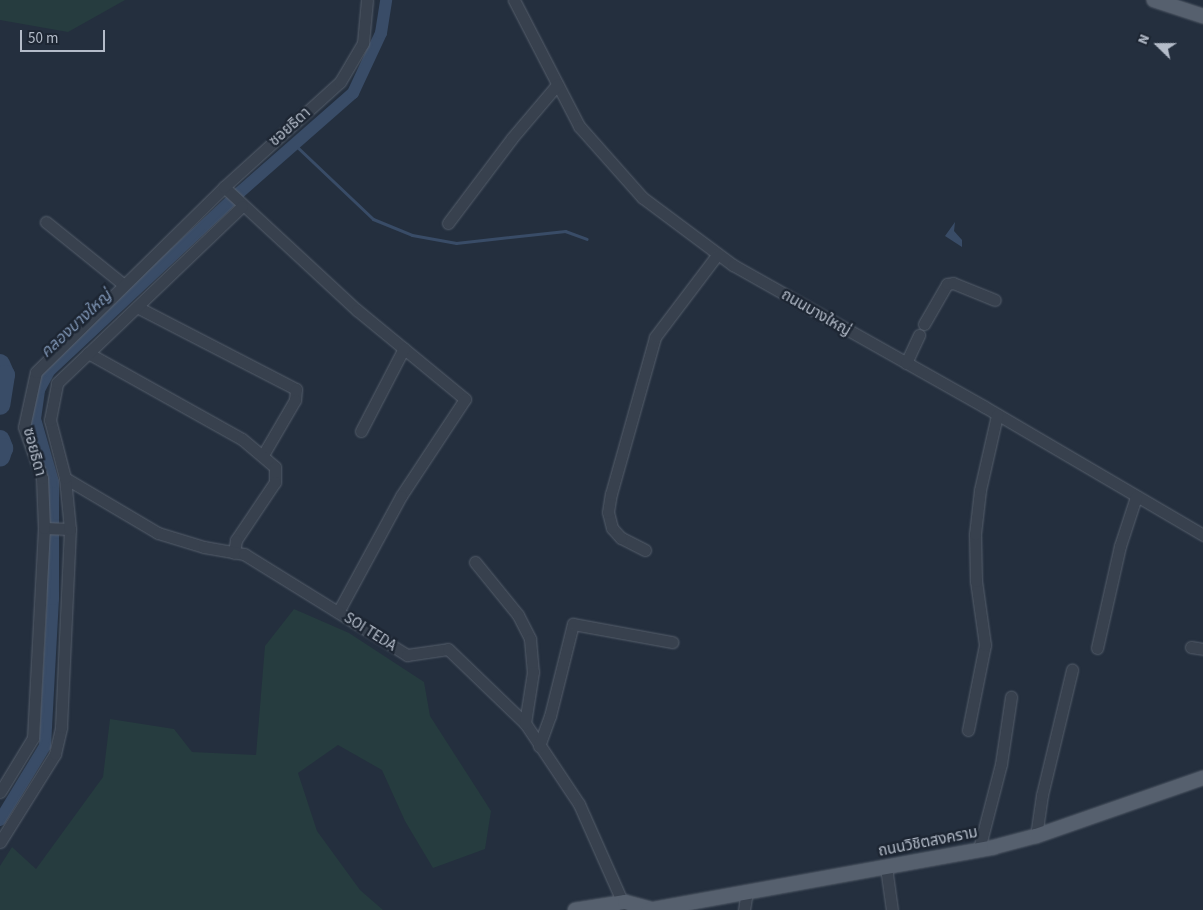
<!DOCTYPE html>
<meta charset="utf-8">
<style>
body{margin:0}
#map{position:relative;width:1203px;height:910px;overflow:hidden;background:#242f3e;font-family:"Source Sans 3","Noto Sans Thai",sans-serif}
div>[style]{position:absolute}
.green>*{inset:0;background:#263c3f}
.water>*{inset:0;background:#394c67}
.stream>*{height:3px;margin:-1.5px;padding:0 1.5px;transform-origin:1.5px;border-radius:1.5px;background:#394c67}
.canal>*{height:12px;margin:-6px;padding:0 6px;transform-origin:6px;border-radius:6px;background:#394c67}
.river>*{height:20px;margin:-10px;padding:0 10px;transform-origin:10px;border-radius:10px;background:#394c67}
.roads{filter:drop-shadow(0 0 1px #565f6c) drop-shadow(0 0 1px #565f6c)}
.minor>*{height:11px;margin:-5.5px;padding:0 5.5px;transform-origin:5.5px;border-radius:5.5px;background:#38414e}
.major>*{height:14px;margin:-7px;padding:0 7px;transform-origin:7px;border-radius:7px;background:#56606e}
span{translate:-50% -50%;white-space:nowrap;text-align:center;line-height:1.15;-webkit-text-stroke:5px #1d2633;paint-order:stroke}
.street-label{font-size:15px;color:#b4bcc9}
.water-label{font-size:16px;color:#7c92b1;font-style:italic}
.north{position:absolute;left:1133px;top:20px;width:50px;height:50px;-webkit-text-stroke:4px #1d2633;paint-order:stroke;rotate:292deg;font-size:14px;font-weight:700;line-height:20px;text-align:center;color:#b4bcc9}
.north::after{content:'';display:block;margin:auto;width:18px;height:22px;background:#b4bcc9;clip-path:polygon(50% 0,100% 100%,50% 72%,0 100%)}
.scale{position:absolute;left:20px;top:30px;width:85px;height:22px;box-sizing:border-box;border:2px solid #b4bcc9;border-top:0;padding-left:6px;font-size:15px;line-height:18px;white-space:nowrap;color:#b4bcc9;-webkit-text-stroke:4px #1d2633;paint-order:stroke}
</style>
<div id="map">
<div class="green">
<div style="clip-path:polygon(0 0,125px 0,68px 32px,0 20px)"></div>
<div style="clip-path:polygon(294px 609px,349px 633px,424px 682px,430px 716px,491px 811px,485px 849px,433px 868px,405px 821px,382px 770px,338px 745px,298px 773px,317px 831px,360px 890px,383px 910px,0 910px,0 866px,12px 847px,36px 869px,103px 777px,110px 719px,174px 729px,192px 752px,256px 755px,265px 646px)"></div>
</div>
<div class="water">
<div style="clip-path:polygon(955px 222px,954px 231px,962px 240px,962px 247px,945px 236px)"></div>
</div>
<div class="stream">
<div style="left:294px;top:144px;width:109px;rotate:43.5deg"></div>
<div style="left:373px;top:219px;width:42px;rotate:22.3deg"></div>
<div style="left:412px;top:235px;width:45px;rotate:10.3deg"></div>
<div style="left:456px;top:243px;width:110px;rotate:-6.3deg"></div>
<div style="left:565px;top:231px;width:23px;rotate:20deg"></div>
</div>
<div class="canal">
<div style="left:0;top:820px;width:87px;rotate:-58.7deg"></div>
<div style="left:45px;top:746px;width:147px;rotate:-86.9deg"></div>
<div style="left:53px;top:599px;width:117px;rotate:-90deg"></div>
<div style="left:53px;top:482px;width:66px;rotate:-105.9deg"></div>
<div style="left:35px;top:419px;width:29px;rotate:-82deg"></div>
<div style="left:39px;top:390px;width:21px;rotate:-62deg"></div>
<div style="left:49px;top:371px;width:260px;rotate:-43.1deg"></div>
<div style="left:239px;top:193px;width:152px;rotate:-41.3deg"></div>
<div style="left:353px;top:93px;width:66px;rotate:-65deg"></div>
<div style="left:381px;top:33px;width:33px;rotate:-81deg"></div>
</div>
<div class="river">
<div style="left:0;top:364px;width:12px;rotate:66deg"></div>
<div style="left:5px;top:375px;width:30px;rotate:99deg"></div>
<div style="left:0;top:440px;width:9px;rotate:69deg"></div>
<div style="left:3px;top:448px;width:9px;rotate:108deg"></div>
</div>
<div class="roads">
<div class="minor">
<div style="left:514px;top:0;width:142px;rotate:62.7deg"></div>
<div style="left:579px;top:126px;width:96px;rotate:48.4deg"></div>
<div style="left:643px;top:198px;width:112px;rotate:36.7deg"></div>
<div style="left:733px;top:265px;width:289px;rotate:29.4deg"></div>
<div style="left:985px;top:407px;width:253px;rotate:30.4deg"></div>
<div style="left:224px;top:187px;width:181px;rotate:42.8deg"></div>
<div style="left:357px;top:310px;width:140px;rotate:39.5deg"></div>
<div style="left:465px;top:399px;width:116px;rotate:123.4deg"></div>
<div style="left:401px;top:496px;width:132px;rotate:118.5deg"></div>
<div style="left:46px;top:222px;width:100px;rotate:38.9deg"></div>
<div style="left:448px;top:223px;width:106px;rotate:-53deg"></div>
<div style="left:512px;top:138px;width:70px;rotate:-49.7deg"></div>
<div style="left:137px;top:307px;width:179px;rotate:27.3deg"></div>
<div style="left:296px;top:389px;width:11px;rotate:95deg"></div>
<div style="left:295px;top:400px;width:64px;rotate:120.2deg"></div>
<div style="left:924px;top:324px;width:46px;rotate:-60.1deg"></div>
<div style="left:947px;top:284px;width:6px;rotate:-9deg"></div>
<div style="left:953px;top:283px;width:45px;rotate:22deg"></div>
<div style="left:88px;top:353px;width:176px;rotate:29.2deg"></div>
<div style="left:242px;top:439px;width:43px;rotate:40.3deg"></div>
<div style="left:275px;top:467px;width:15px;rotate:90deg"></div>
<div style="left:275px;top:482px;width:70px;rotate:123.9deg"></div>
<div style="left:236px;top:540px;width:13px;rotate:99deg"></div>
<div style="left:906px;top:363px;width:31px;rotate:-65deg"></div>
<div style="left:361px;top:431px;width:93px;rotate:-62.6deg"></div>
<div style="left:65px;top:478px;width:108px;rotate:30.6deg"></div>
<div style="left:158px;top:533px;width:48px;rotate:16.9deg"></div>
<div style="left:204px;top:547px;width:41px;rotate:9.9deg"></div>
<div style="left:244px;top:554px;width:192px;rotate:31.8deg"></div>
<div style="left:407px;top:655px;width:41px;rotate:-8.3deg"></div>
<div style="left:448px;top:649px;width:107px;rotate:43.9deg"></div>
<div style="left:525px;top:723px;width:97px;rotate:56.3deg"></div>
<div style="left:579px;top:804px;width:116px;rotate:66.1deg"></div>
<div style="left:44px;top:528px;width:26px;rotate:2deg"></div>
<div style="left:645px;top:550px;width:27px;rotate:-153deg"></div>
<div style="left:621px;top:538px;width:13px;rotate:-132deg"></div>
<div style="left:612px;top:528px;width:16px;rotate:-104deg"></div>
<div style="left:608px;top:512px;width:18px;rotate:-81deg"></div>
<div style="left:611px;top:494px;width:163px;rotate:-74.3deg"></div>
<div style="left:655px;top:337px;width:103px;rotate:-52.9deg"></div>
<div style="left:475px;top:562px;width:68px;rotate:50.9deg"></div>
<div style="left:518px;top:615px;width:27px;rotate:63deg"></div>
<div style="left:530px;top:639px;width:33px;rotate:85deg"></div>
<div style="left:533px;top:672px;width:52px;rotate:98.9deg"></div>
<div style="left:1191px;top:647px;width:12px;rotate:9deg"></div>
<div style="left:1097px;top:648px;width:105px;rotate:-77.3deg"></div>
<div style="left:1120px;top:546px;width:52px;rotate:-71.9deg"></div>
<div style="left:968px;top:730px;width:87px;rotate:-78.7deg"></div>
<div style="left:985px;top:645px;width:65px;rotate:-98deg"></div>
<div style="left:976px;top:581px;width:47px;rotate:-91.2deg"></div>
<div style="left:975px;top:534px;width:44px;rotate:-83.5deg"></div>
<div style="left:980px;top:490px;width:77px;rotate:-77.2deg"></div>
<div style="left:539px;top:746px;width:32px;rotate:-70deg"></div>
<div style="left:550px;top:716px;width:95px;rotate:-76deg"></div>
<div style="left:573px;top:624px;width:101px;rotate:10.3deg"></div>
<div style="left:0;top:792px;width:63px;rotate:-58.6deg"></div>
<div style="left:33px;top:738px;width:210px;rotate:-87deg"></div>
<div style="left:44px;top:528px;width:50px;rotate:-92.3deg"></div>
<div style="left:42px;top:478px;width:54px;rotate:-109.4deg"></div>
<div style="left:24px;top:427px;width:56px;rotate:-77.7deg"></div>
<div style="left:36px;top:372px;width:264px;rotate:-44.5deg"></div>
<div style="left:224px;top:187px;width:156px;rotate:-42.2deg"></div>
<div style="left:340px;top:82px;width:45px;rotate:-59.5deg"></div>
<div style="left:363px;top:43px;width:43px;rotate:-84.7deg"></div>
<div style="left:1036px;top:836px;width:41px;rotate:-81.7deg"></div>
<div style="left:1042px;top:795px;width:129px;rotate:-76.5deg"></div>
<div style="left:0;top:842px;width:104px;rotate:-58deg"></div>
<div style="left:55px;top:754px;width:28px;rotate:-77deg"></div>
<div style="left:61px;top:727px;width:198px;rotate:-87.4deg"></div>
<div style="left:70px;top:529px;width:51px;rotate:-95.6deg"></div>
<div style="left:65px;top:478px;width:60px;rotate:-104.5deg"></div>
<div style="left:50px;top:420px;width:38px;rotate:-79deg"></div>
<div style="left:57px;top:383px;width:256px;rotate:-43.7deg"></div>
<div style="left:979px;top:849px;width:88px;rotate:-75.5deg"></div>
<div style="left:1001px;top:764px;width:68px;rotate:-81.5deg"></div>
<div style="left:886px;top:867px;width:43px;rotate:82.1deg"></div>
<div style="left:744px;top:910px;width:18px;rotate:-81deg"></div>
</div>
<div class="major">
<div style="left:1154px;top:0;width:52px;rotate:18.1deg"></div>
<div style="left:575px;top:910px;width:51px;rotate:-9.1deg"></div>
<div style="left:625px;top:902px;width:28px;rotate:15deg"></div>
<div style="left:649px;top:910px;width:351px;rotate:-10.3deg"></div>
<div style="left:994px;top:847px;width:43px;rotate:-14.7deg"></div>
<div style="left:1036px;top:836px;width:177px;rotate:-19.2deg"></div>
</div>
</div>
<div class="street-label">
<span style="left:290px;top:127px;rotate:-42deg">ซอยธิดา</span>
<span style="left:816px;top:313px;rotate:30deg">ถนนบางใหญ่</span>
<span style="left:34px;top:452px;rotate:75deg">ซอยธิดา</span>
<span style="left:370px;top:632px;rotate:32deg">SOI TEDA</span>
<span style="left:928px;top:842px;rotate:-11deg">ถนนวิชิตสงคราม</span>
</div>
<div class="water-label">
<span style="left:76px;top:324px;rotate:-43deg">คลองบางใหญ่</span>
</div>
<div class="north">N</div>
<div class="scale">50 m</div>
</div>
